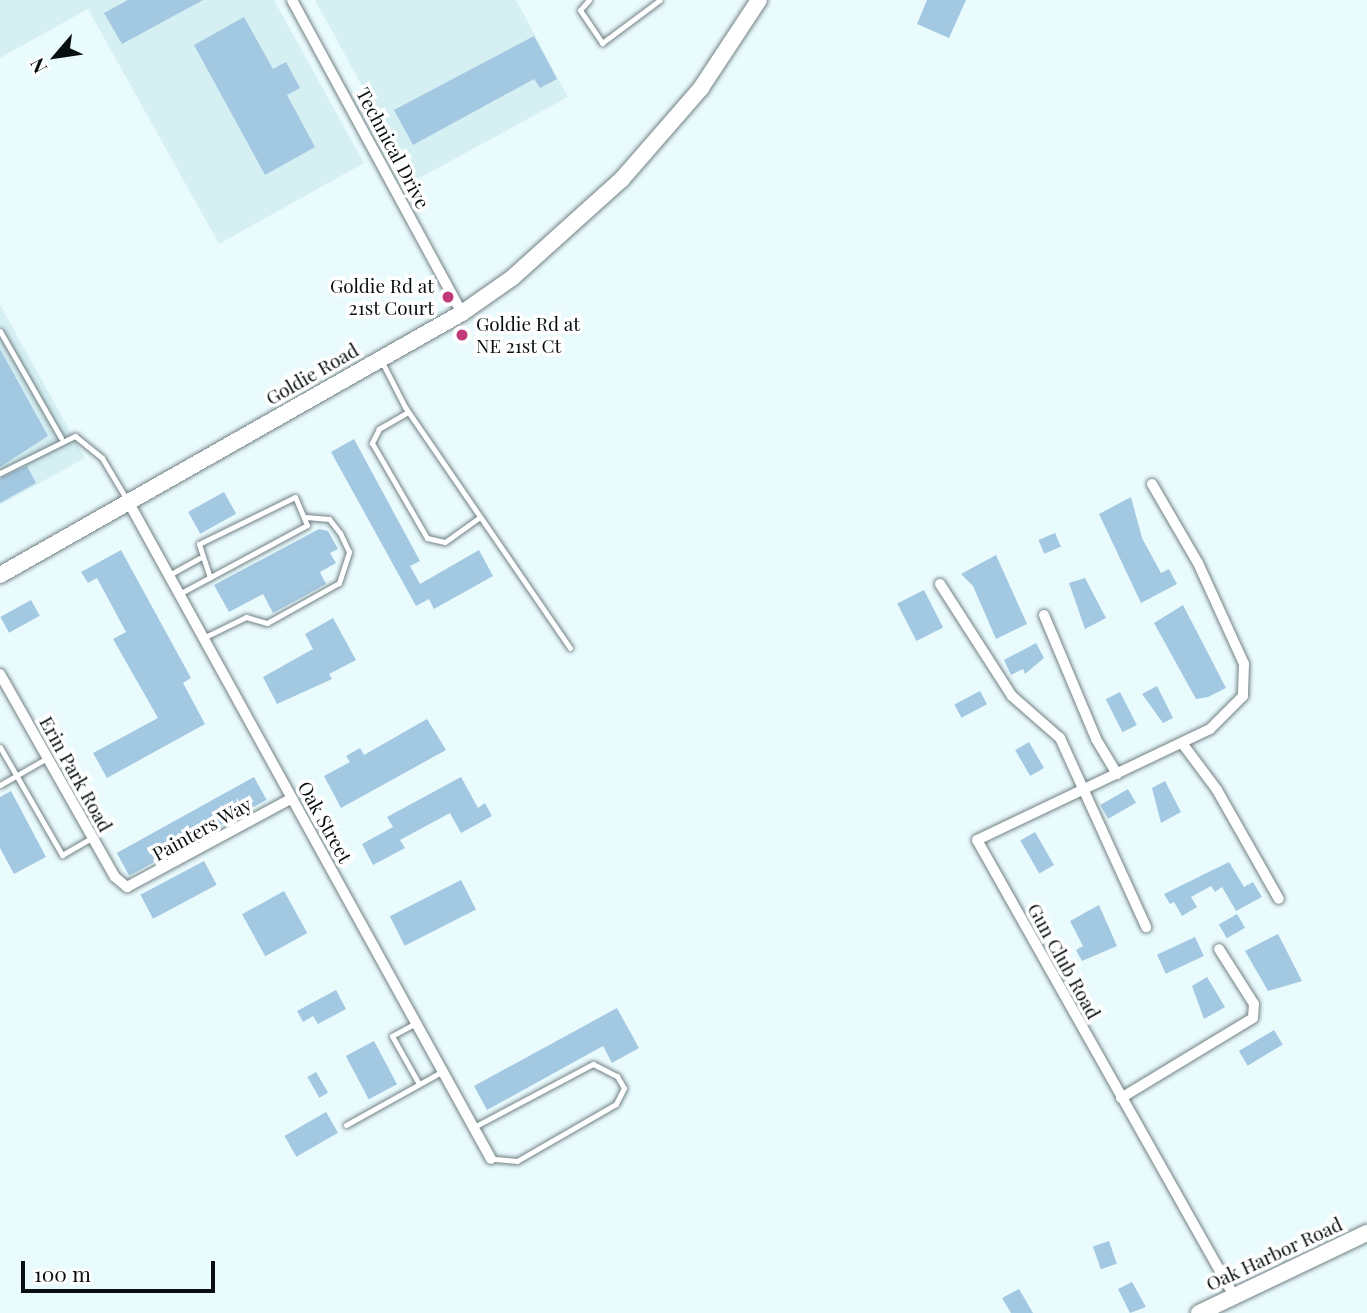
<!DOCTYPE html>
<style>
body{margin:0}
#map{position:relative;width:1367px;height:1313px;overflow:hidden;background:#eafbfe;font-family:"Playfair Display",serif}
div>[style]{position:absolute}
.built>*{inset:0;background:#d5eff3}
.building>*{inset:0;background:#a3c8e1;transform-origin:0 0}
.roads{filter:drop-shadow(0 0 2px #728183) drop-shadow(0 0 2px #728183)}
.lane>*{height:5px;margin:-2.5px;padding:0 2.5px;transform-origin:2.5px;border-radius:2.5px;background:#fff}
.street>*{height:10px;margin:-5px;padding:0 5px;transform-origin:5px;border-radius:5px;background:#fff}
.secondary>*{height:16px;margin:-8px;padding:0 8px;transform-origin:8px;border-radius:8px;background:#fff}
.dots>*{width:19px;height:19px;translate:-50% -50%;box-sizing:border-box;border:4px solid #fff;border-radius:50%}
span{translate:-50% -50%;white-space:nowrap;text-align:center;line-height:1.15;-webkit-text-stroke:7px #fff;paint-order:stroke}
.street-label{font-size:19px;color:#090f10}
.poi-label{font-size:19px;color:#090f10}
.right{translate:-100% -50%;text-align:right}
.left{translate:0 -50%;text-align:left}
.north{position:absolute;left:21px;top:21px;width:70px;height:70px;-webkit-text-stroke:5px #fff;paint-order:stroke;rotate:241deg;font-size:19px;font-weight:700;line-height:28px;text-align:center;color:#090f10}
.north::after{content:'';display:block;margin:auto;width:24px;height:32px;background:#090f10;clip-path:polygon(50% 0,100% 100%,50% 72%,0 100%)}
.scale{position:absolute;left:21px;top:1261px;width:194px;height:32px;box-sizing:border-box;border:4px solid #090f10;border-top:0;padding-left:9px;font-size:21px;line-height:24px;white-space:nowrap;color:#090f10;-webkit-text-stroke:5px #fff;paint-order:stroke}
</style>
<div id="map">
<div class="built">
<div style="clip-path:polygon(0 0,274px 0,364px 163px,219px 244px,88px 9px,0 58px)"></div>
<div style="clip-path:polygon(315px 0,516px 0,568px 97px,414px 181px)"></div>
<div style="clip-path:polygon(0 305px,85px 458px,0 505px)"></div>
</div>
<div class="building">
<div style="clip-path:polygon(128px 0,203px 0,122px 44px,104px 13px)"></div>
<div style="clip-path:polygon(927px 0,966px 0,949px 38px,917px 24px)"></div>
<div style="clip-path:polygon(244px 17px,273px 69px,286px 62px,300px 88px,287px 95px,315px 147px,265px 175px,194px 45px)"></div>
<div style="clip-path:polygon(534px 36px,557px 79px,540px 88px,534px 79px,413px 145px,394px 110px)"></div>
<div style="clip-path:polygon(0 349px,48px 436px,0 467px)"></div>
<div style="clip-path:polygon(354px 439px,420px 561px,410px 566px,420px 584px,479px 550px,493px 576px,434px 609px,429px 599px,416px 606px,331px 452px)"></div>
<div style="clip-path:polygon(27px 466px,36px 483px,0 503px,0 478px)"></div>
<div style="left:224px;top:492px;width:25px;height:41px;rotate:61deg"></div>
<div style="clip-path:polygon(1131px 497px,1142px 538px,1161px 573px,1169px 569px,1177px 584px,1141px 603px,1099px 514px)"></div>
<div style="clip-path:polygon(319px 529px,328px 531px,338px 549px,330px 553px,336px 563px,320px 572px,326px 584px,273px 613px,263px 594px,229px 612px,214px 585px)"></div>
<div style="left:1055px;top:533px;width:15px;height:18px;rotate:67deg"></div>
<div style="clip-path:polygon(121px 550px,191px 678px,183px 683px,205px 724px,107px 778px,93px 753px,158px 718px,113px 639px,126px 632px,97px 578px,88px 583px,81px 572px)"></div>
<div style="clip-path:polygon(996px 555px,1027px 624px,996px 639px,973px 586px,961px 574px)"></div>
<div style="clip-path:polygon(1085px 578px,1106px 618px,1085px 629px,1069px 583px)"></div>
<div style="left:924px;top:590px;width:42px;height:30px;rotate:63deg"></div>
<div style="left:31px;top:600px;width:18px;height:35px;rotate:61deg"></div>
<div style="clip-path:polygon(1183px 605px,1226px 688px,1208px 697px,1196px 699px,1154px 623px)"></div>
<div style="clip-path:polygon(333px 618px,356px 660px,329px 674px,332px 679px,277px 704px,263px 677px,313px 649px,305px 634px)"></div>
<div style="clip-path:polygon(1036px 643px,1044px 658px,1025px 674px,1023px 669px,1011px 675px,1004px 660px)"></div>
<div style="clip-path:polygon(1157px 686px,1173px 718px,1163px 723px,1142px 694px)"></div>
<div style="left:980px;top:691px;width:15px;height:29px;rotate:62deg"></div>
<div style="left:1120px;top:692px;width:37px;height:16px;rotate:63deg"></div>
<div style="clip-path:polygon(427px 719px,446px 750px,341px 808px,324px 776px,350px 762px,346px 756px,360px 748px,364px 755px)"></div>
<div style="left:1029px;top:742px;width:30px;height:16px;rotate:60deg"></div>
<div style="left:254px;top:777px;width:26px;height:157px;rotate:61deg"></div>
<div style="clip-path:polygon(461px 777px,478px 808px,485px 803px,492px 816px,461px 833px,450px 813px,400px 840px,405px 848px,373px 865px,362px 844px,393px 827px,387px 817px)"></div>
<div style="clip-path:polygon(1165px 781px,1181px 812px,1161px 823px,1152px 788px)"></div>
<div style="left:1128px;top:789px;width:16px;height:32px;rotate:60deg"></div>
<div style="clip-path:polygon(11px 791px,46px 857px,14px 874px,0 848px,0 797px)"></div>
<div style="left:1035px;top:832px;width:38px;height:17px;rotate:60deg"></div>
<div style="left:204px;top:861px;width:27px;height:72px;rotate:62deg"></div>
<div style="clip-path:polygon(1229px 862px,1244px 887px,1253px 882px,1262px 897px,1236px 911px,1222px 887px,1215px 892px,1211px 886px,1191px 897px,1197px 907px,1182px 916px,1174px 902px,1170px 904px,1164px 894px)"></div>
<div style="left:461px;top:880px;width:33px;height:80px;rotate:63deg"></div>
<div style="left:284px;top:891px;width:48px;height:48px;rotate:61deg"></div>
<div style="clip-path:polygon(1099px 905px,1117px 946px,1082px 961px,1076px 950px,1083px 946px,1070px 921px)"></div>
<div style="left:1237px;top:914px;width:16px;height:21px;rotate:60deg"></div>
<div style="clip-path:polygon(1278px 934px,1302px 981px,1268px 991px,1245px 951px)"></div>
<div style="left:1195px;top:937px;width:21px;height:42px;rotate:65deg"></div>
<div style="clip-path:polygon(1207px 977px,1225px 1007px,1204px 1019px,1192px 986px)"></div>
<div style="clip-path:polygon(336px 990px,346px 1009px,318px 1024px,313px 1016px,303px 1022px,297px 1011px)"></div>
<div style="clip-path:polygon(617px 1008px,639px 1048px,612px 1063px,603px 1046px,487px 1110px,474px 1086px)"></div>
<div style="left:1274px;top:1030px;width:17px;height:41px;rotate:59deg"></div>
<div style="left:374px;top:1041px;width:49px;height:32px;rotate:62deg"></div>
<div style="left:316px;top:1072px;width:24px;height:10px;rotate:60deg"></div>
<div style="left:326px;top:1112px;width:24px;height:48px;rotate:60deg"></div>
<div style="left:1109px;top:1241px;width:24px;height:17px;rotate:71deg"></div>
<div style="clip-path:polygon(1132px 1282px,1146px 1307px,1130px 1313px,1118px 1289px)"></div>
<div style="clip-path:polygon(1019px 1289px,1033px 1313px,1011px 1313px,1002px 1298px)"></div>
</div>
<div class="roads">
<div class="lane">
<div style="left:589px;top:0;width:13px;rotate:132deg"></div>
<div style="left:580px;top:10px;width:40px;rotate:56deg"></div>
<div style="left:602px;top:43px;width:72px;rotate:-36.6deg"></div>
<div style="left:0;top:331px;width:123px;rotate:60.3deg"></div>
<div style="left:382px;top:362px;width:51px;rotate:62.9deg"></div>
<div style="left:405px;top:407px;width:292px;rotate:55.6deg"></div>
<div style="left:408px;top:412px;width:34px;rotate:150deg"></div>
<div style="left:379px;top:429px;width:16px;rotate:117deg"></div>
<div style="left:372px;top:443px;width:110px;rotate:59.9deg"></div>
<div style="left:427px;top:538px;width:18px;rotate:13deg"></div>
<div style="left:445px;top:542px;width:43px;rotate:-35.5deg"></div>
<div style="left:0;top:473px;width:84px;rotate:-26.3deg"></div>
<div style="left:75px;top:436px;width:35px;rotate:39deg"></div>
<div style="left:102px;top:458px;width:49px;rotate:59.2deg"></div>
<div style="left:169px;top:575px;width:35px;rotate:-29deg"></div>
<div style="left:179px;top:594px;width:145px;rotate:-28.3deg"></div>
<div style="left:307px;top:525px;width:30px;rotate:-113deg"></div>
<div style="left:295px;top:497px;width:107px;rotate:153.9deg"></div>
<div style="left:199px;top:544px;width:35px;rotate:72deg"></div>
<div style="left:203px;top:638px;width:48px;rotate:-26deg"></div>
<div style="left:246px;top:617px;width:22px;rotate:16deg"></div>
<div style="left:267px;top:623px;width:82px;rotate:-29.1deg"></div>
<div style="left:339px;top:583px;width:33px;rotate:-72deg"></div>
<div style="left:349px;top:552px;width:21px;rotate:-115deg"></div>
<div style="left:340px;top:533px;width:18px;rotate:-128deg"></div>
<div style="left:329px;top:519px;width:23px;rotate:-175deg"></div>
<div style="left:0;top:747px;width:125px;rotate:60.1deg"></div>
<div style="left:62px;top:855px;width:34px;rotate:-30deg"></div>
<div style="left:0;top:785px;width:54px;rotate:-29.9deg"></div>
<div style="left:416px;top:1023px;width:27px;rotate:152deg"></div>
<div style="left:392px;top:1036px;width:55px;rotate:60.6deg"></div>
<div style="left:346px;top:1125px;width:111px;rotate:-29.1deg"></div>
<div style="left:474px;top:1127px;width:135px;rotate:-27.9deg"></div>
<div style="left:593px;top:1064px;width:27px;rotate:27deg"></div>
<div style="left:617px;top:1076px;width:14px;rotate:60deg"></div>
<div style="left:624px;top:1088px;width:18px;rotate:117deg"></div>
<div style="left:616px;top:1104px;width:114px;rotate:150.1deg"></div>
<div style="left:517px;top:1161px;width:25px;rotate:-175deg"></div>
</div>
<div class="street">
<div style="left:292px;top:0;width:356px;rotate:61.5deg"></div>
<div style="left:1152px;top:484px;width:91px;rotate:59.8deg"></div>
<div style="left:1198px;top:563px;width:111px;rotate:65.5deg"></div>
<div style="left:1244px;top:664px;width:32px;rotate:92deg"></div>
<div style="left:1243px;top:696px;width:47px;rotate:135deg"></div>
<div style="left:1210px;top:729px;width:258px;rotate:154.5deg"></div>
<div style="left:977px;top:840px;width:523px;rotate:60.59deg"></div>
<div style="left:129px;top:503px;width:749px;rotate:61.11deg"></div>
<div style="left:940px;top:584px;width:133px;rotate:57.3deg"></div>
<div style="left:1012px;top:696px;width:64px;rotate:41.2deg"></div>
<div style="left:1060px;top:738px;width:208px;rotate:65.5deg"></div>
<div style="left:1044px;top:615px;width:134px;rotate:67.2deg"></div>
<div style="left:1096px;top:739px;width:41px;rotate:59deg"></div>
<div style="left:0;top:674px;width:233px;rotate:60.5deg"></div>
<div style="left:115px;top:877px;width:16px;rotate:40deg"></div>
<div style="left:127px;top:887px;width:187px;rotate:-28.3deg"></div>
<div style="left:1182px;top:743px;width:59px;rotate:53.3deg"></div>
<div style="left:1217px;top:790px;width:125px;rotate:60.4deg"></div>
<div style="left:1121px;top:1098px;width:154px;rotate:-31.2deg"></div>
<div style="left:1253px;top:1018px;width:14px;rotate:-86deg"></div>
<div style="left:1254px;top:1004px;width:65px;rotate:-122.5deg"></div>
</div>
<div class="secondary">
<div style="left:0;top:575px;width:531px;rotate:-29.56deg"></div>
<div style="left:462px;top:313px;width:61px;rotate:-35deg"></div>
<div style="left:512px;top:278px;width:148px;rotate:-42deg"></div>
<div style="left:622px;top:179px;width:121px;rotate:-49deg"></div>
<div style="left:701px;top:88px;width:105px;rotate:-56.6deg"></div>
<div style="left:1199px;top:1313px;width:186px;rotate:-25.5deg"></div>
</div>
</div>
<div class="dots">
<div style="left:448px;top:297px;background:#c23b79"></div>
<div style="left:462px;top:335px;background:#c23b79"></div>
</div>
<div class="street-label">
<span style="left:393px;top:148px;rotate:62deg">Technical Drive</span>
<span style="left:312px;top:374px;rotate:-30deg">Goldie Road</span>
<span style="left:76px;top:774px;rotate:61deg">Erin Park Road</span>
<span style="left:325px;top:822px;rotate:61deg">Oak Street</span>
<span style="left:202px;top:829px;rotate:-29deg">Painters Way</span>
<span style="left:1064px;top:961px;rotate:61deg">Gun Club Road</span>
<span style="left:1274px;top:1254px;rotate:-25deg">Oak Harbor Road</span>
</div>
<div class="poi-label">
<span class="right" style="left:434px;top:297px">Goldie Rd at<br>21st Court</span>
<span class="left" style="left:476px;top:335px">Goldie Rd at<br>NE 21st Ct</span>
</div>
<div class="north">N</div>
<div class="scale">100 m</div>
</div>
